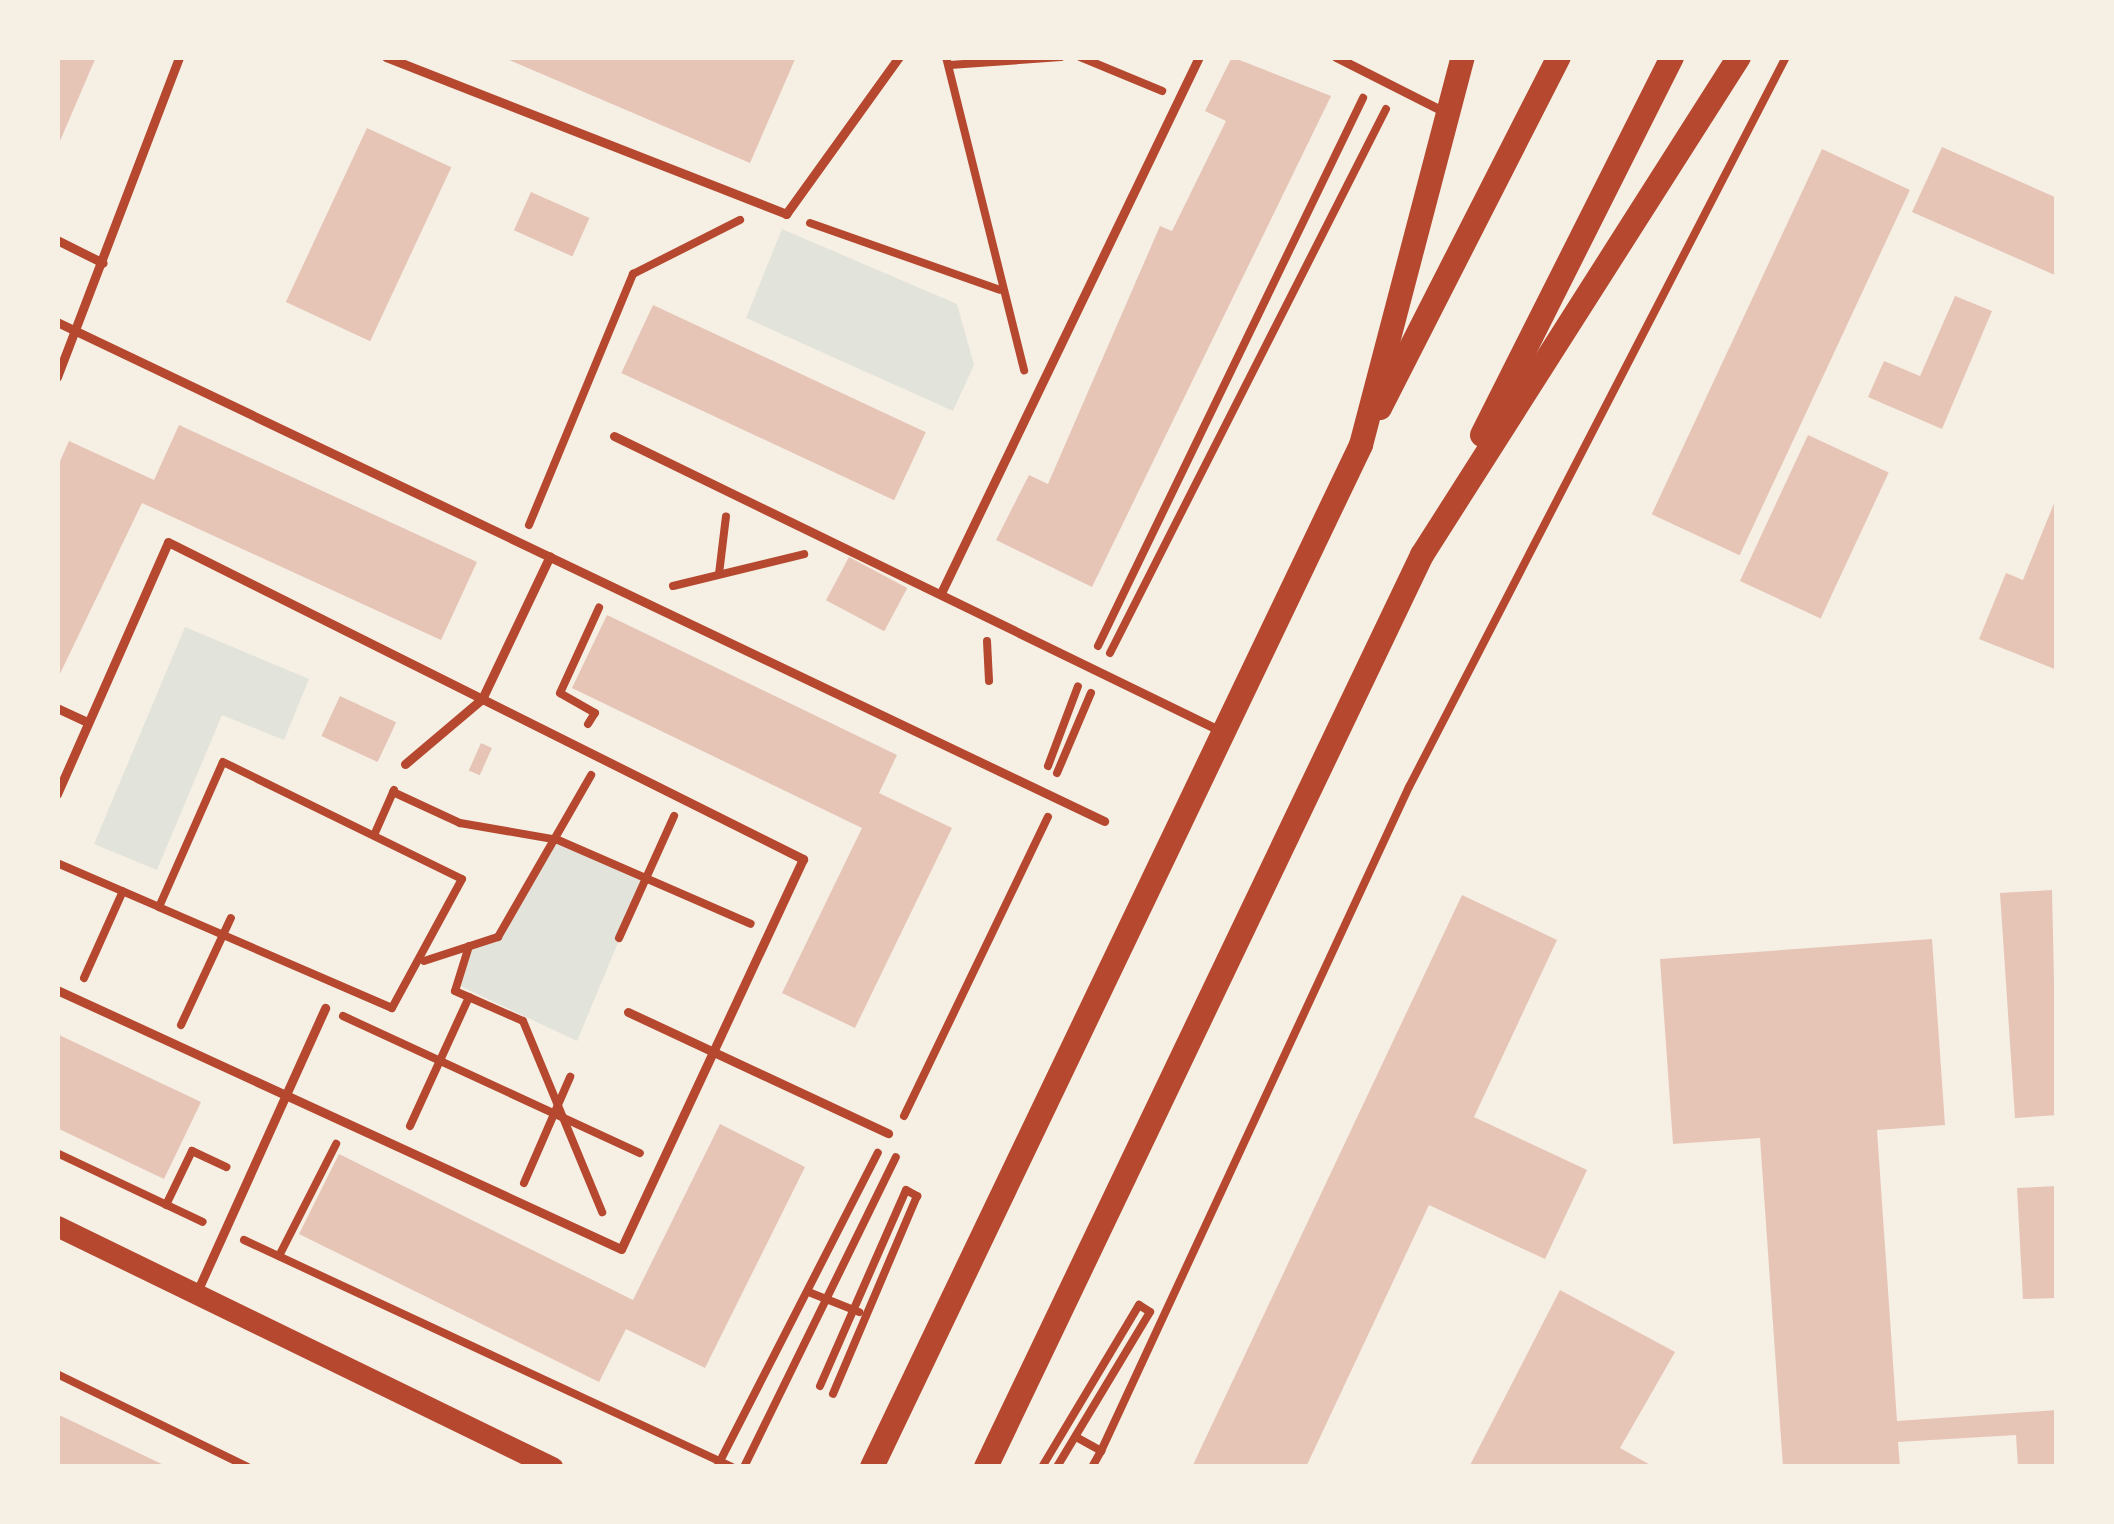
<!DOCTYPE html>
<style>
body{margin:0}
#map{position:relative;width:2114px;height:1524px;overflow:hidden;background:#f6efe4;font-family:"Roboto Condensed",sans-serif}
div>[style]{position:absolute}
.green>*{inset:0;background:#e2e4dc}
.building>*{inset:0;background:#e6c5b7;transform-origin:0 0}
.path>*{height:8px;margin:-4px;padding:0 4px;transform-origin:4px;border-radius:4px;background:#b5482f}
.service>*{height:9px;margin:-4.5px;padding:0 4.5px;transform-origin:4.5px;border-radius:4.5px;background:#b5482f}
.tertiary>*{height:21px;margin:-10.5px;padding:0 10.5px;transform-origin:10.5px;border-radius:10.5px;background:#b5482f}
.secondary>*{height:24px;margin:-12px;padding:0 12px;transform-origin:12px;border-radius:12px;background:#b5482f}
span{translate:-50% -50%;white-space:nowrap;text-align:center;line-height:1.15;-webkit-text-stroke:10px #f6efe4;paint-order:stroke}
.frame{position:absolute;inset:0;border:60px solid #f6efe4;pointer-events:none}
</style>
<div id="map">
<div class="green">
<div style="clip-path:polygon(782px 229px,957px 304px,974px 365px,953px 411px,746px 318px)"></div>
<div style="clip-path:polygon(185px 627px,309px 679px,284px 740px,222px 715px,157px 870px,94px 844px)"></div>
<div style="clip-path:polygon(558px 840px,645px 878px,577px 1041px,456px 984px,469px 946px,499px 937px)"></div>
</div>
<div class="building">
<div style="clip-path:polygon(57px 57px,96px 57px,57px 148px)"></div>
<div style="clip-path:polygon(502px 57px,796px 57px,750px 163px)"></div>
<div style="clip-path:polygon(1232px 57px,1331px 96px,1092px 587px,996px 540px,1029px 475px,1048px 484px,1160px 226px,1172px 231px,1226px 121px,1205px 111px)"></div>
<div style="left:367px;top:128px;width:93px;height:192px;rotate:25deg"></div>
<div style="clip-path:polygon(1942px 147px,2057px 198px,2057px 276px,1912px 212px)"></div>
<div style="left:1822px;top:149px;width:97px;height:403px;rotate:25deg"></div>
<div style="left:531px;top:192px;width:64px;height:42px;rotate:24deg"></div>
<div style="clip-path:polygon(1955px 296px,1992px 311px,1942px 429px,1868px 397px,1884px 361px,1920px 376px)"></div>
<div style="left:653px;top:305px;width:301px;height:75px;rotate:25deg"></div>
<div style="clip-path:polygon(179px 425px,477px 562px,441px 640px,142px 503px,57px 680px,57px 468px,69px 441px,154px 480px)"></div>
<div style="left:1808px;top:435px;width:89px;height:161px;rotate:25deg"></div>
<div style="clip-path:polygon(2057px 496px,2057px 670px,1979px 639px,2006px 573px,2023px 580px)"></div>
<div style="left:849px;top:557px;width:66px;height:49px;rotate:28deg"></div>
<div style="clip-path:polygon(607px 615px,897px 755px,879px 793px,952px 828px,855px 1028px,782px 993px,862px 828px,572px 688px)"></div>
<div style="left:340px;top:696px;width:62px;height:44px;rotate:25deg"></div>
<div style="left:481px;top:743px;width:12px;height:30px;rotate:24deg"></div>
<div style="clip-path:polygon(2052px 890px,2057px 1115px,2015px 1118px,2000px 893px)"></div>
<div style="clip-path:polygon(1462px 895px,1557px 940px,1474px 1117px,1587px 1170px,1545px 1259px,1429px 1205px,1306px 1467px,1192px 1467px)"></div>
<div style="clip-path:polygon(1932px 939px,1945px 1125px,1877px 1130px,1897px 1421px,2057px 1410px,2057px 1467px,2018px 1467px,2016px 1435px,1898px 1442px,1900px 1467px,1783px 1467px,1760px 1138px,1673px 1144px,1660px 959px)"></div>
<div style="clip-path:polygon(57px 1034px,201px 1102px,164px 1179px,57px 1128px)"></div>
<div style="clip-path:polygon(720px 1124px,805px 1167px,705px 1368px,626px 1329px,599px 1382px,299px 1234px,339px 1154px,633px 1300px)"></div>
<div style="clip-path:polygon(2057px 1186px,2057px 1298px,2023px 1299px,2017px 1188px)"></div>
<div style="clip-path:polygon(1560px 1290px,1675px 1352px,1620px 1448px,1654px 1467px,1469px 1467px)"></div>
<div style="clip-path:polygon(57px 1414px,168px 1467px,57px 1467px)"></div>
</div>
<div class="path">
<div style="left:946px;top:57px;width:323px;rotate:76deg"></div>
<div style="left:1080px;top:57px;width:89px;rotate:22.5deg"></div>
<div style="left:950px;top:65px;width:111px;rotate:-4.1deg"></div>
<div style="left:810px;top:223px;width:201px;rotate:19.4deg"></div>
<div style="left:529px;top:525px;width:272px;rotate:-67.5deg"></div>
<div style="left:633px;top:274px;width:120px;rotate:-26.8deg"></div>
<div style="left:719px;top:574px;width:58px;rotate:-83.1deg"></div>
<div style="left:673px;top:586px;width:135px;rotate:-13.7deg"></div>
<div style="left:987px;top:641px;width:40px;rotate:87.1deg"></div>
<div style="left:1098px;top:646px;width:609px;rotate:-64.19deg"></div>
<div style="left:1110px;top:653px;width:610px;rotate:-63.1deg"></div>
<div style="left:588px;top:724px;width:13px;rotate:-58deg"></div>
<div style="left:595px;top:713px;width:40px;rotate:-150.3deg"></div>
<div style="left:560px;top:693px;width:94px;rotate:-65.4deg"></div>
<div style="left:223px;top:762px;width:266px;rotate:26.1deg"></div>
<div style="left:462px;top:879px;width:147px;rotate:118.5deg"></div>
<div style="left:392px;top:1008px;width:254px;rotate:-156.6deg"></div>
<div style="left:159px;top:907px;width:158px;rotate:-66.2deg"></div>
<div style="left:1048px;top:766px;width:85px;rotate:-69.4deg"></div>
<div style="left:1057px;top:773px;width:87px;rotate:-67deg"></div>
<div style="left:393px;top:792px;width:74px;rotate:24.8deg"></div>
<div style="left:460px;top:823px;width:99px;rotate:9.8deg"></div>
<div style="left:558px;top:840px;width:210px;rotate:23.5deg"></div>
<div style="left:375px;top:833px;width:47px;rotate:-66.2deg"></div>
<div style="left:57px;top:863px;width:111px;rotate:23.3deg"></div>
<div style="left:619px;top:938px;width:134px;rotate:-65.7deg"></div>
<div style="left:469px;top:946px;width:47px;rotate:107.3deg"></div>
<div style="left:455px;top:991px;width:74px;rotate:23.8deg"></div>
<div style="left:523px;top:1021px;width:207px;rotate:67.5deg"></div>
<div style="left:424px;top:961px;width:78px;rotate:-18deg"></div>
<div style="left:498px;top:937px;width:187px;rotate:-60.1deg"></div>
<div style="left:84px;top:978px;width:95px;rotate:-65.9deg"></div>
<div style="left:343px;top:1016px;width:327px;rotate:24.8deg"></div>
<div style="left:181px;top:1025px;width:118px;rotate:-65deg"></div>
<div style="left:904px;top:1116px;width:332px;rotate:-64.3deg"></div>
<div style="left:410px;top:1126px;width:142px;rotate:-65.4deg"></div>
<div style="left:57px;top:1153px;width:161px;rotate:25.3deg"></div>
<div style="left:524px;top:1183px;width:116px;rotate:-66.5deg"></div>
<div style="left:166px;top:1205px;width:60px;rotate:-64.3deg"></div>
<div style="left:192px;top:1151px;width:38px;rotate:25deg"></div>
<div style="left:244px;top:1240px;width:538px;rotate:24.95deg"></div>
<div style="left:279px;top:1256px;width:126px;rotate:-63deg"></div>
<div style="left:811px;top:1293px;width:52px;rotate:21.6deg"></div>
<div style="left:57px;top:1374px;width:212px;rotate:26deg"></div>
<div style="left:820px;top:1386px;width:214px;rotate:-66.3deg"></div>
<div style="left:906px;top:1190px;width:13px;rotate:29deg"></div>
<div style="left:917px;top:1196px;width:215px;rotate:113deg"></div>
<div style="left:1076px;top:1437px;width:29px;rotate:29deg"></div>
<div style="left:1101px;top:1451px;width:18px;rotate:119deg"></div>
<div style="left:1101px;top:1451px;width:732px;rotate:-65.12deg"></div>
<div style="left:1409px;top:787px;width:822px;rotate:-62.69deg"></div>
<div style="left:717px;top:1467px;width:353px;rotate:-62.9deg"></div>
<div style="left:744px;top:1467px;width:345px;rotate:-63.9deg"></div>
<div style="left:1042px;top:1467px;width:189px;rotate:-59.1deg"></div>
<div style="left:1139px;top:1305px;width:13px;rotate:32deg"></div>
<div style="left:1150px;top:1312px;width:181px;rotate:121deg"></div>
</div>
<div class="service">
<div style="left:386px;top:57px;width:430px;rotate:21.4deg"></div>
<div style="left:786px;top:214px;width:193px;rotate:-54.3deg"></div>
<div style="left:1336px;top:57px;width:118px;rotate:26.8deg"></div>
<div style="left:57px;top:240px;width:51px;rotate:26.6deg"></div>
<div style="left:57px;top:322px;width:1160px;rotate:25.48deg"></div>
<div style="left:57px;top:377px;width:342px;rotate:-69.1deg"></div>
<div style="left:614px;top:436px;width:673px;rotate:25.92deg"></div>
<div style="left:941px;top:593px;width:595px;rotate:-64.3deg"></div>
<div style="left:57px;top:708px;width:33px;rotate:25deg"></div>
<div style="left:405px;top:764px;width:101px;rotate:-40.2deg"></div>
<div style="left:482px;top:699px;width:158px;rotate:-64.6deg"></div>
<div style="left:57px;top:794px;width:275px;rotate:-66.2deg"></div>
<div style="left:168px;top:542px;width:710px;rotate:26.53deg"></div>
<div style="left:803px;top:859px;width:430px;rotate:115deg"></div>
<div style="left:621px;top:1249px;width:621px;rotate:-155.33deg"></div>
<div style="left:628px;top:1012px;width:287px;rotate:25deg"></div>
<div style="left:196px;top:1294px;width:314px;rotate:-65.7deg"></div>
</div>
<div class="tertiary">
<div style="left:57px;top:1226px;width:551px;rotate:25.96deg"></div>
</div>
<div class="secondary">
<div style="left:1380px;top:408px;width:394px;rotate:-63deg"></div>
<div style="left:1482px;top:435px;width:423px;rotate:-63.3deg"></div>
<div style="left:872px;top:1467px;width:1133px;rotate:-64.43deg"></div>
<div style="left:1361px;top:445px;width:401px;rotate:-75.3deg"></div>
<div style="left:986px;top:1467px;width:1011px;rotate:-64.45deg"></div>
<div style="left:1422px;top:555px;width:590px;rotate:-57.52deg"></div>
</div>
<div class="frame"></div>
</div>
